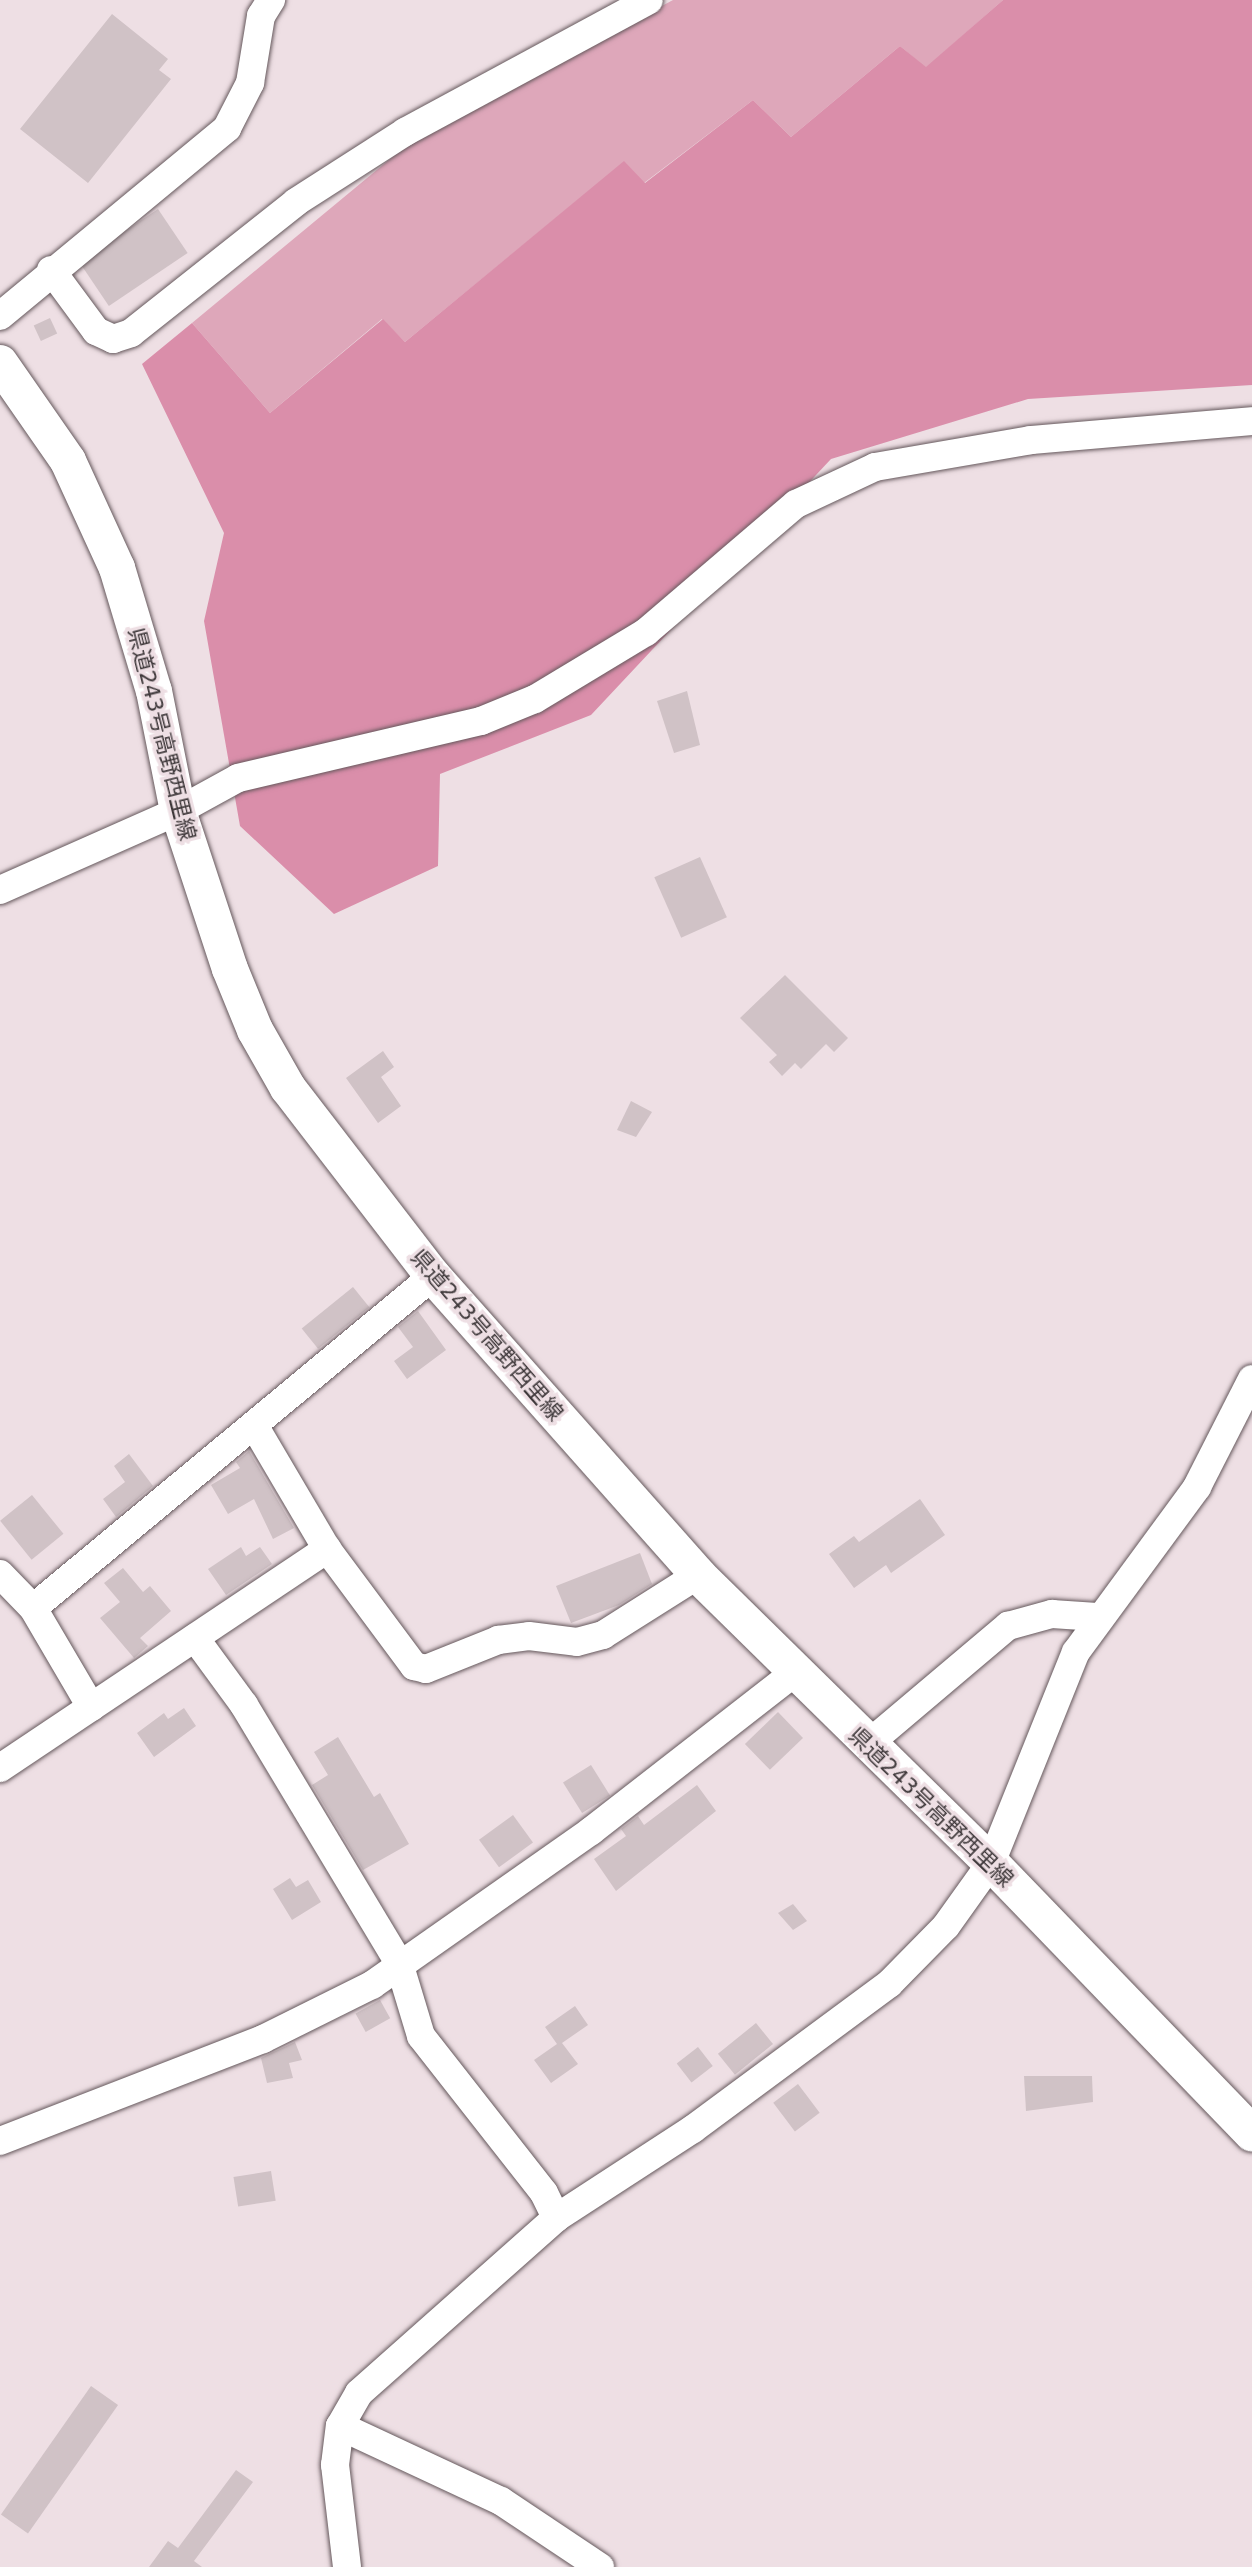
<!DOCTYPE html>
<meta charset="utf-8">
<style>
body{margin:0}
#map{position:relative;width:1252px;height:2567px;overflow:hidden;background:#eedfe4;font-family:"DejaVu Sans","Noto Sans JP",sans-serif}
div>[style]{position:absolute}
.green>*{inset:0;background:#dea7ba}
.forest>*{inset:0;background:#da8eaa}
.building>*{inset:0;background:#d0c2c6;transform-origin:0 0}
.roads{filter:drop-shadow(0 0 2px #65585c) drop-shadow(0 0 2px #65585c)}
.minor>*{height:28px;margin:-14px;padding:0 14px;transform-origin:14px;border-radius:14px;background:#fff}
.major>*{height:36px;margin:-18px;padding:0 18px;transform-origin:18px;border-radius:18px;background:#fff}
span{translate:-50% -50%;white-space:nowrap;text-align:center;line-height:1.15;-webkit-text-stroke:7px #eedfe4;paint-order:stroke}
.street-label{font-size:22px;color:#3e383a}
</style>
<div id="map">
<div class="green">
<div style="clip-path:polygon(673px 0,1003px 0,926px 68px,900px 46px,791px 137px,753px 100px,644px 183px,624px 162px,405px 342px,382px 319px,270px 413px,192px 323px,413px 140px)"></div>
</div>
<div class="forest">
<div style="clip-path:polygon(1003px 0,1252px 0,1252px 385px,1028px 399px,831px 459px,591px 715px,440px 774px,438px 866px,334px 914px,240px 826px,204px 621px,224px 533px,142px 364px,192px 323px,270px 413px,383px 319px,405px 342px,624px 161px,645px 183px,753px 100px,791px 137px,900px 46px,926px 67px)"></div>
</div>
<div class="building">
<div style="clip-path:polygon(112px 14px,168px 59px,159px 70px,171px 79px,88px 183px,20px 129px)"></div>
<div style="left:158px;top:209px;width:53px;height:95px;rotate:56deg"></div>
<div style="left:50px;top:318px;width:17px;height:18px;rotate:65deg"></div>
<div style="clip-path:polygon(687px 691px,700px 745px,674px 753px,657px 701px)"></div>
<div style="left:700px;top:857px;width:66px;height:50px;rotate:66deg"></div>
<div style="clip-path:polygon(785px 975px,848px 1038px,834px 1052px,826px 1044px,801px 1069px,795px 1063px,782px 1076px,769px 1062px,777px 1055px,740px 1018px)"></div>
<div style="clip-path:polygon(383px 1051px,394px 1067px,381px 1077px,401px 1106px,378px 1123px,346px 1078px)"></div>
<div style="clip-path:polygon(631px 1101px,652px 1112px,636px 1137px,617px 1130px)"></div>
<div style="left:353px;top:1287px;width:26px;height:66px;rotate:51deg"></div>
<div style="clip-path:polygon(418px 1311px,446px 1350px,407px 1379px,394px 1361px,413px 1347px,398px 1327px)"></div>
<div style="clip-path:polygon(249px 1451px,294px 1528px,273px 1539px,254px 1499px,228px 1514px,211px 1485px,240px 1468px,236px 1462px)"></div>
<div style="clip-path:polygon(129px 1454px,153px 1486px,116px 1517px,103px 1499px,125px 1482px,114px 1466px)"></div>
<div style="left:32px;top:1495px;width:50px;height:41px;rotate:51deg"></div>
<div style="clip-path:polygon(920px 1499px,945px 1535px,891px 1573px,886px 1565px,854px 1588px,829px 1554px,854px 1536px,859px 1542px)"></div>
<div style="clip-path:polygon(241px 1547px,246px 1556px,260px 1547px,272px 1564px,226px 1595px,208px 1569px)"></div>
<div style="clip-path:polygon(640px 1553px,652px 1584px,619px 1605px,571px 1623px,556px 1586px)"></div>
<div style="clip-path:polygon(123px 1568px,143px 1592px,150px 1586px,171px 1611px,140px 1638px,148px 1646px,134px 1658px,100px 1618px,120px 1602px,104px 1583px)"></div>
<div style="clip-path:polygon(184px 1708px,196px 1726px,154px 1757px,137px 1733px,164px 1713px,168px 1719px)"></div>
<div style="left:778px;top:1712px;width:36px;height:46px;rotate:46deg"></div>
<div style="clip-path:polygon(338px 1737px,374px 1797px,380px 1793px,409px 1844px,363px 1870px,312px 1785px,328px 1775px,314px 1752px)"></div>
<div style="left:591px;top:1765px;width:36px;height:33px;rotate:58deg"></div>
<div style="clip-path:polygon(697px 1785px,716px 1811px,616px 1891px,594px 1859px,626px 1836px,621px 1829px,638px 1816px,644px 1825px)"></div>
<div style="left:513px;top:1815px;width:34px;height:42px;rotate:54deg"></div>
<div style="clip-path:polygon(290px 1878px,296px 1887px,308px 1880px,321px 1902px,292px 1920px,273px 1889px)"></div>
<div style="clip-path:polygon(793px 1904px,807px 1921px,793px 1930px,778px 1913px)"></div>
<div style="left:380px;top:2000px;width:21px;height:28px;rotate:61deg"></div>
<div style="clip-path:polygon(575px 2006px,588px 2025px,562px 2043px,578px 2064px,551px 2083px,534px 2060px,557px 2044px,545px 2027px)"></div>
<div style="left:756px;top:2023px;width:27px;height:49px;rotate:51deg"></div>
<div style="clip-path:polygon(295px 2042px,302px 2060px,289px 2063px,293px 2078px,267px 2083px,261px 2058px)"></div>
<div style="left:698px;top:2047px;width:24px;height:27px;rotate:52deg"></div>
<div style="clip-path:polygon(1024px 2076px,1092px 2076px,1093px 2102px,1026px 2111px)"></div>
<div style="left:798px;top:2084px;width:36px;height:31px;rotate:53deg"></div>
<div style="left:271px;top:2171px;width:30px;height:38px;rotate:81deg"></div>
<div style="left:91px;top:2386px;width:33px;height:157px;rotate:35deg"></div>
<div style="clip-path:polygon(236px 2470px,253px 2482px,194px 2561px,202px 2567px,149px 2567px,168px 2541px,178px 2548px)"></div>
</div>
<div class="roads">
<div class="minor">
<div style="left:51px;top:270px;width:76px;rotate:53.6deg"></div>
<div style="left:96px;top:331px;width:19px;rotate:25deg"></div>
<div style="left:113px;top:339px;width:19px;rotate:-18deg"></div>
<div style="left:131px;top:333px;width:211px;rotate:-38.4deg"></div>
<div style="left:296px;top:202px;width:130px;rotate:-32.7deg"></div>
<div style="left:405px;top:132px;width:277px;rotate:-28.4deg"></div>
<div style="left:0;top:316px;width:295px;rotate:-39.6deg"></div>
<div style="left:227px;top:128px;width:51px;rotate:-62.9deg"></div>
<div style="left:250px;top:83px;width:68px;rotate:-80.7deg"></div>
<div style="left:261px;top:16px;width:19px;rotate:-58deg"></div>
<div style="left:0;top:890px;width:195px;rotate:-23.9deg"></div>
<div style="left:178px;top:811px;width:68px;rotate:-28.8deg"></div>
<div style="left:238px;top:778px;width:250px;rotate:-13.2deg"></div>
<div style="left:481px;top:721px;width:58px;rotate:-22.2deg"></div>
<div style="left:535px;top:699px;width:130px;rotate:-31.1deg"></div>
<div style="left:646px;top:632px;width:197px;rotate:-40.5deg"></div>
<div style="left:796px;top:504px;width:87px;rotate:-25.1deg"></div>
<div style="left:875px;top:467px;width:158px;rotate:-9.8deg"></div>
<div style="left:1031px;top:440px;width:222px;rotate:-4.9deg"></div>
<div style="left:255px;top:1427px;width:142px;rotate:59.5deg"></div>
<div style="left:327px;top:1549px;width:146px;rotate:53.4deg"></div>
<div style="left:414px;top:1666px;width:12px;rotate:14deg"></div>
<div style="left:426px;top:1669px;width:78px;rotate:-21.9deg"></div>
<div style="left:498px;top:1640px;width:31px;rotate:-7deg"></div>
<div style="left:529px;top:1636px;width:48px;rotate:7.1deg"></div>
<div style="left:577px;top:1642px;width:27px;rotate:-15deg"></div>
<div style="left:603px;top:1635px;width:112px;rotate:-32.3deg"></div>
<div style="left:0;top:1574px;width:47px;rotate:45.9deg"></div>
<div style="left:33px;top:1608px;width:115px;rotate:59.6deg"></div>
<div style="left:33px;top:1608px;width:520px;rotate:-39.69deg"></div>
<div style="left:195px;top:1638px;width:83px;rotate:53.8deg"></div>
<div style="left:244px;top:1705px;width:301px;rotate:59deg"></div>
<div style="left:399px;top:1963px;width:76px;rotate:73.2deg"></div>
<div style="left:421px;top:2036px;width:199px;rotate:51.9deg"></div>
<div style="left:544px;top:2193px;width:28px;rotate:64deg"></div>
<div style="left:867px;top:1745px;width:185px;rotate:-40.2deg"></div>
<div style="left:1008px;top:1626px;width:46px;rotate:-15.3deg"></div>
<div style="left:1052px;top:1614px;width:45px;rotate:3.8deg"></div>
<div style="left:0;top:1768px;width:394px;rotate:-33.8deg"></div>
<div style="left:0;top:2141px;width:282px;rotate:-21.2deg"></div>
<div style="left:263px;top:2039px;width:122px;rotate:-26.4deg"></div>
<div style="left:372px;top:1985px;width:268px;rotate:-35.1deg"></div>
<div style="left:591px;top:1831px;width:257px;rotate:-37.9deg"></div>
<div style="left:340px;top:2426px;width:178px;rotate:25deg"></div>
<div style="left:501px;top:2501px;width:119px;rotate:33.7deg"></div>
<div style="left:347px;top:2567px;width:103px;rotate:-96.7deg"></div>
<div style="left:335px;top:2465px;width:39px;rotate:-83deg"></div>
<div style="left:340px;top:2426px;width:38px;rotate:-60deg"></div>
<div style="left:359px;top:2393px;width:264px;rotate:-41.6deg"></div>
<div style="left:556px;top:2218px;width:163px;rotate:-33deg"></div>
<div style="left:693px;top:2129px;width:244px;rotate:-36.5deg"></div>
<div style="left:889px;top:1984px;width:81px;rotate:-45.5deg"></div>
<div style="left:946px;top:1926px;width:77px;rotate:-54.5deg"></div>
<div style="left:991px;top:1863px;width:227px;rotate:-68.1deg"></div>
<div style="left:1076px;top:1652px;width:205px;rotate:-53.7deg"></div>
<div style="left:1197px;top:1487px;width:121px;rotate:-63deg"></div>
</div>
<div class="major">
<div style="left:0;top:363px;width:119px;rotate:55.2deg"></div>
<div style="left:68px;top:461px;width:118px;rotate:65.4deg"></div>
<div style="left:117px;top:568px;width:128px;rotate:73.3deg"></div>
<div style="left:154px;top:691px;width:122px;rotate:78.7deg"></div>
<div style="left:178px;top:811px;width:166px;rotate:71.8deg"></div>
<div style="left:230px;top:969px;width:66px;rotate:67.7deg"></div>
<div style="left:255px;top:1030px;width:67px;rotate:60.4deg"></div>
<div style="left:288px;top:1088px;width:237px;rotate:52.4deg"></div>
<div style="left:433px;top:1276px;width:400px;rotate:48.4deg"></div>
<div style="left:698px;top:1575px;width:411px;rotate:44.5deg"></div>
<div style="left:991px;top:1863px;width:376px;rotate:46deg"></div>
</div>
</div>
<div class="street-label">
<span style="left:162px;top:734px;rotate:76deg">県道243号高野西里線</span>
<span style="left:487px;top:1335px;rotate:49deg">県道243号高野西里線</span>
<span style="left:931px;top:1807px;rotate:44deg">県道243号高野西里線</span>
</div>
</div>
